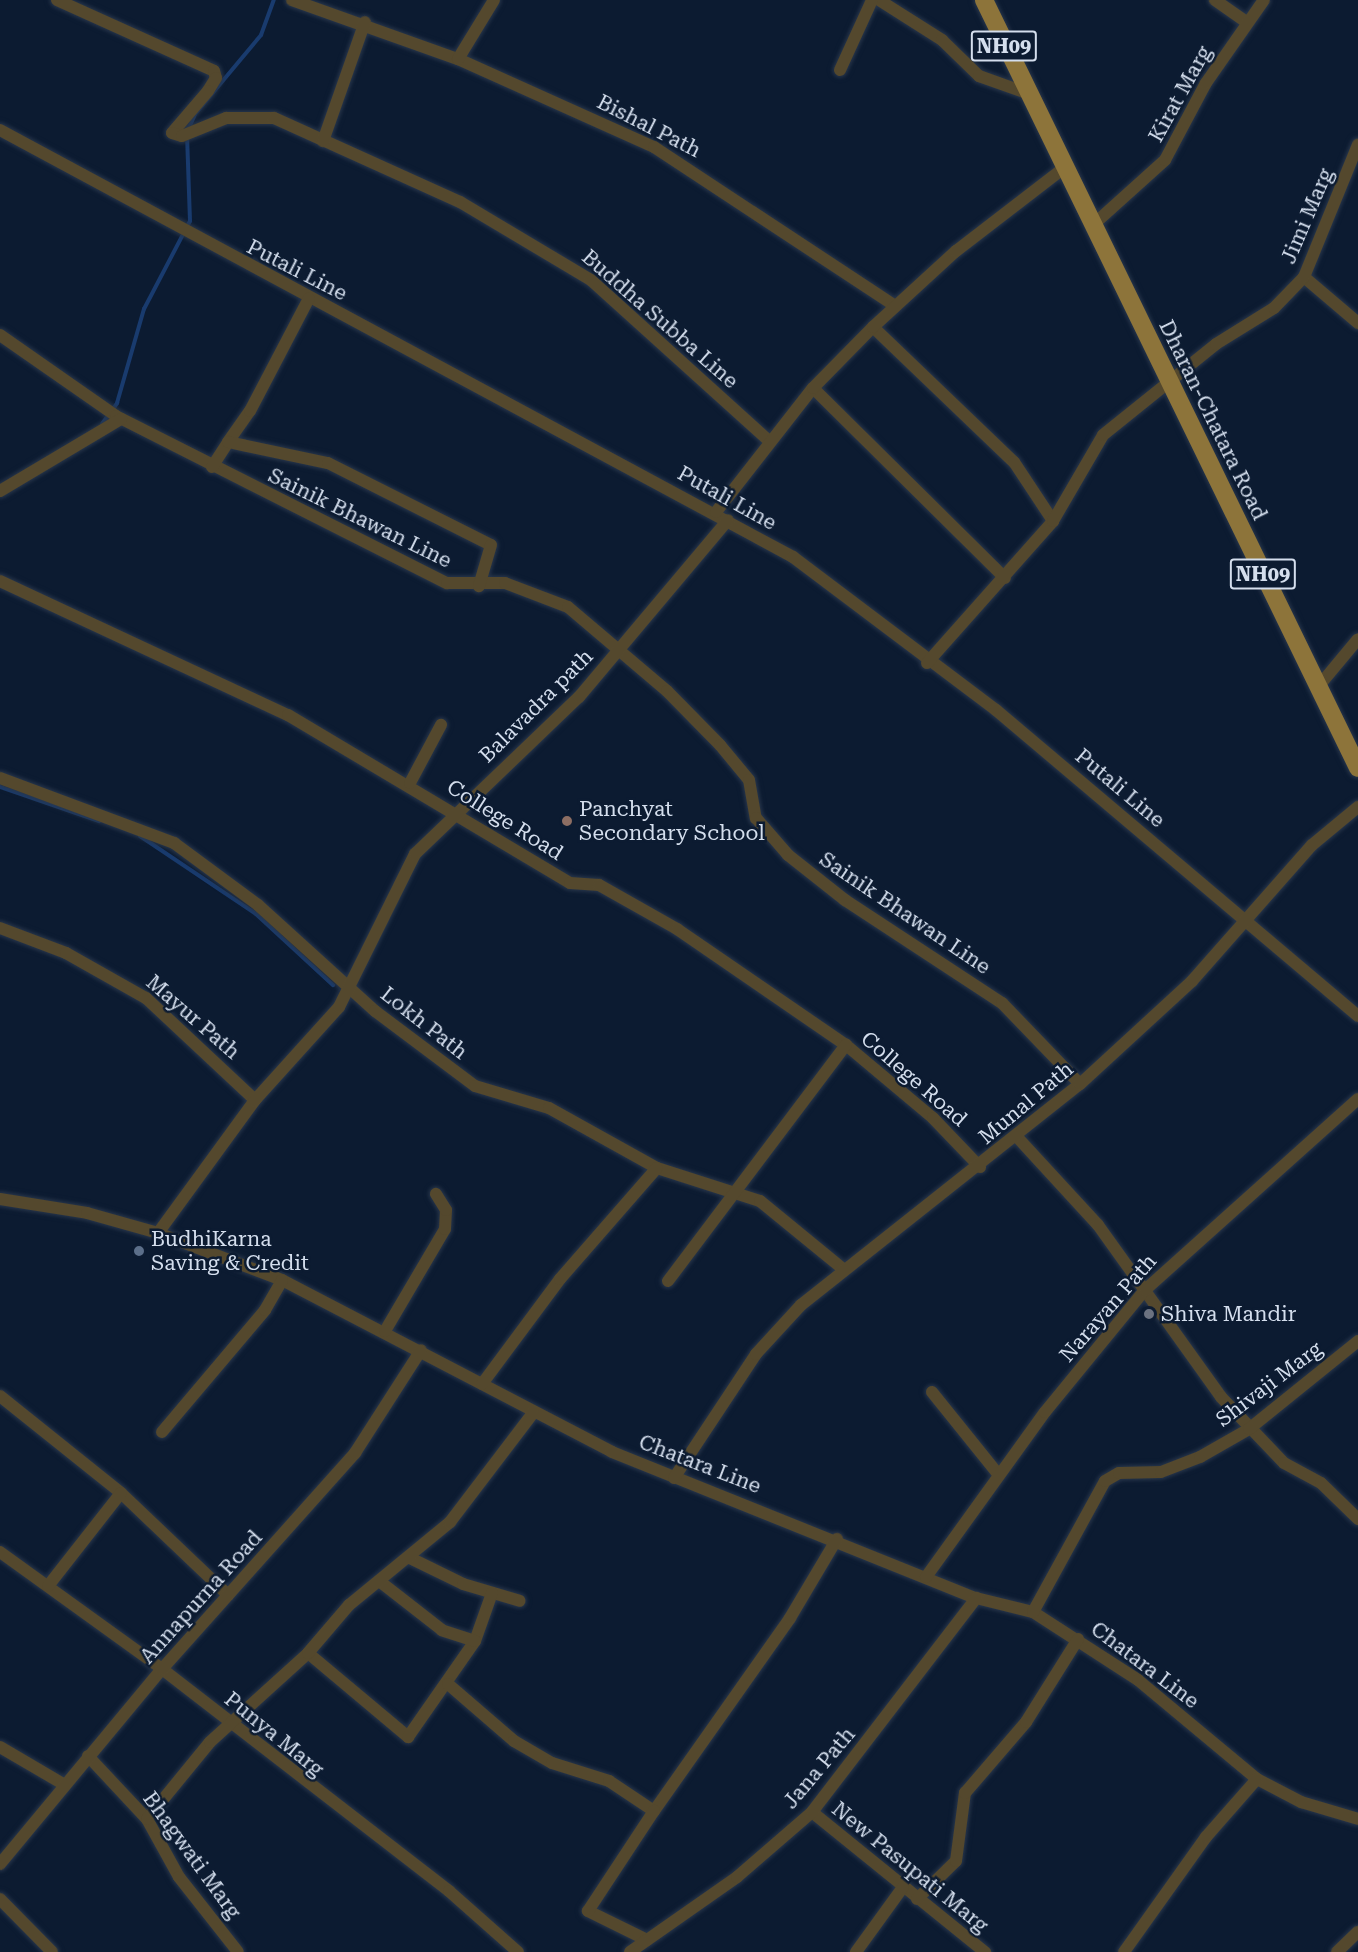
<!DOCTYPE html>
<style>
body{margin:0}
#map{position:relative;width:1358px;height:1952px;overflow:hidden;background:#0c1b31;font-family:"Roboto Serif",serif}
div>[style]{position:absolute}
.stream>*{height:4px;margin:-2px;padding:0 2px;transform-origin:2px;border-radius:2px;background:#193b6e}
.roads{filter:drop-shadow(0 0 2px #28364b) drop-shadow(0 0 2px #28364b)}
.street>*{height:12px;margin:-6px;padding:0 6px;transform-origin:6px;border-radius:6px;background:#54482d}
.primary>*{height:18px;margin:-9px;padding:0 9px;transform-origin:9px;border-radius:9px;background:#8d743a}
.dots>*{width:16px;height:16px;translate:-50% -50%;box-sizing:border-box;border:3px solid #0c1b31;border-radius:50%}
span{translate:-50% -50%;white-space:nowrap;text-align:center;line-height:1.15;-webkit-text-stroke:5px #0c1b31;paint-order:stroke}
.shield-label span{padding:2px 4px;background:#0c1b31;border:2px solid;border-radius:4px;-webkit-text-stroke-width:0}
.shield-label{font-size:20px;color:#d4deed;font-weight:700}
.street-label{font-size:21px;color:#d4deed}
.poi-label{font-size:21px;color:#d4deed}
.left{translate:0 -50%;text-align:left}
</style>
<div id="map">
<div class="stream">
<div style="left:188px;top:130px;width:17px;rotate:-66deg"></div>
<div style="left:195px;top:114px;width:103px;rotate:-50.1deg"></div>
<div style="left:261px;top:35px;width:37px;rotate:-70deg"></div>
<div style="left:102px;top:424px;width:26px;rotate:-54deg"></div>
<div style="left:117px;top:403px;width:98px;rotate:-74deg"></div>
<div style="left:144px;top:309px;width:99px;rotate:-62.4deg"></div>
<div style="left:190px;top:221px;width:84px;rotate:-92deg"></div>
<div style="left:0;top:787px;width:105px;rotate:19deg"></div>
<div style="left:140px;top:836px;width:140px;rotate:33.9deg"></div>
<div style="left:256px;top:914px;width:105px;rotate:42.7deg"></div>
</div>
<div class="roads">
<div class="street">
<div style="left:57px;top:0;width:172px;rotate:24.3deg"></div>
<div style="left:214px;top:71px;width:7px;rotate:74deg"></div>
<div style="left:216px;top:78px;width:15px;rotate:122deg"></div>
<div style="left:208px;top:91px;width:55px;rotate:130.6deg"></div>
<div style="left:172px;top:133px;width:10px;rotate:17deg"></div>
<div style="left:182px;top:136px;width:48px;rotate:-22.2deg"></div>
<div style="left:226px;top:118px;width:48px"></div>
<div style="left:274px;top:118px;width:204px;rotate:24.3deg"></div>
<div style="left:460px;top:202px;width:152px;rotate:30.8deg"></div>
<div style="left:591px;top:280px;width:241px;rotate:42.1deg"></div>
<div style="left:292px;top:0;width:176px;rotate:19.6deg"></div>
<div style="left:458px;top:59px;width:215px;rotate:24.2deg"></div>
<div style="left:654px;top:147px;width:289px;rotate:33.4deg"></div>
<div style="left:879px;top:0;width:75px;rotate:32.4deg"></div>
<div style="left:942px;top:40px;width:52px;rotate:44.2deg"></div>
<div style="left:979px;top:76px;width:48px;rotate:19.6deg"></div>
<div style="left:1215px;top:0;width:38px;rotate:35deg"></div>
<div style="left:458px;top:59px;width:69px;rotate:-58.6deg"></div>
<div style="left:840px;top:70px;width:77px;rotate:-65.4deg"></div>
<div style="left:0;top:130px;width:901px;rotate:28.3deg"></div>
<div style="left:793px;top:557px;width:254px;rotate:37deg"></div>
<div style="left:996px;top:710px;width:474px;rotate:40.2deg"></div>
<div style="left:323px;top:141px;width:126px;rotate:-70.6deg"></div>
<div style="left:1094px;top:224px;width:96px;rotate:-42deg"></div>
<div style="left:1165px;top:160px;width:87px;rotate:-62deg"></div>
<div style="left:1206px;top:83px;width:101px;rotate:-55.1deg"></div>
<div style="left:1304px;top:277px;width:71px;rotate:40.4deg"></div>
<div style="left:873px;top:327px;width:195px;rotate:43.8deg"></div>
<div style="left:1014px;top:462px;width:71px;rotate:56.5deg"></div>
<div style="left:0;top:335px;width:141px;rotate:34.9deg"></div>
<div style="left:116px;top:416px;width:371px;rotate:26.8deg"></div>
<div style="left:447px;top:583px;width:58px"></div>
<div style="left:505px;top:583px;width:67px;rotate:20.9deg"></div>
<div style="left:568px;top:607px;width:130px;rotate:40.3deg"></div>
<div style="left:667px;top:691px;width:76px;rotate:45.5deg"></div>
<div style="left:720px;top:745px;width:45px;rotate:50.4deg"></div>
<div style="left:749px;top:780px;width:39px;rotate:80deg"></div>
<div style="left:756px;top:818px;width:49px;rotate:49.1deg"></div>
<div style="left:788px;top:855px;width:73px;rotate:38.3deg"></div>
<div style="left:845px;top:900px;width:188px;rotate:33.3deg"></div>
<div style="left:1002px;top:1003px;width:112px;rotate:46.1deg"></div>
<div style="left:813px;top:388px;width:270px;rotate:44.7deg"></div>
<div style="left:228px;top:442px;width:38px;rotate:-55deg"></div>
<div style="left:250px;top:411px;width:127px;rotate:-62.4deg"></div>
<div style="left:212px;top:467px;width:30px;rotate:-57deg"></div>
<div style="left:228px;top:442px;width:102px;rotate:11.9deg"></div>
<div style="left:328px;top:463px;width:182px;rotate:26.7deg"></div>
<div style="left:491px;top:545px;width:43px;rotate:106.3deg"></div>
<div style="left:0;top:491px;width:141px;rotate:-30.8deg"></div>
<div style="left:716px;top:512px;width:157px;rotate:-52deg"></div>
<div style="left:813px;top:388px;width:86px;rotate:-45.5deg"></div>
<div style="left:873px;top:327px;width:113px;rotate:-42.5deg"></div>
<div style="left:956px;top:251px;width:138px;rotate:-37.6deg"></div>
<div style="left:0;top:581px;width:318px;rotate:25deg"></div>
<div style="left:288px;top:715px;width:328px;rotate:30.8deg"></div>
<div style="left:570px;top:883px;width:29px;rotate:4deg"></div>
<div style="left:599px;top:885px;width:90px;rotate:29.4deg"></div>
<div style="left:677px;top:929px;width:205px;rotate:34.5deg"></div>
<div style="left:846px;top:1045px;width:114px;rotate:40deg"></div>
<div style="left:933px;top:1118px;width:68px;rotate:46.2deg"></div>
<div style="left:927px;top:663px;width:190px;rotate:-48.4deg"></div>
<div style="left:1053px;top:521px;width:99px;rotate:-59.8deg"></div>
<div style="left:1103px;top:435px;width:145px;rotate:-38.8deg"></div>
<div style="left:1216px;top:344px;width:68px;rotate:-31.8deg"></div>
<div style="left:1274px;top:308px;width:43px;rotate:-45.9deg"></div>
<div style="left:1304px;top:277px;width:143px;rotate:-67.8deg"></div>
<div style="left:1318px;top:687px;width:62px;rotate:-50.2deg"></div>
<div style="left:0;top:778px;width:186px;rotate:20.5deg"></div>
<div style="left:174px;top:843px;width:104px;rotate:36.4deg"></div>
<div style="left:258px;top:905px;width:158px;rotate:42.2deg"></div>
<div style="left:375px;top:1011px;width:125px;rotate:36.9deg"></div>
<div style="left:475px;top:1086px;width:77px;rotate:16.6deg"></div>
<div style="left:549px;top:1108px;width:124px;rotate:29.1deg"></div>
<div style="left:657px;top:1168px;width:108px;rotate:17.8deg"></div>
<div style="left:760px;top:1201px;width:106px;rotate:39.3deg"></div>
<div style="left:410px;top:783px;width:66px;rotate:-61.9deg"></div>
<div style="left:0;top:928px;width:71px;rotate:20.7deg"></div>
<div style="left:66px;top:953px;width:92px;rotate:29.4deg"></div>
<div style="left:146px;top:998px;width:149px;rotate:43.1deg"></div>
<div style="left:1018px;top:1138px;width:118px;rotate:47.4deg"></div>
<div style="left:1098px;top:1225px;width:211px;rotate:54.4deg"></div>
<div style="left:1221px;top:1397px;width:91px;rotate:46.3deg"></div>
<div style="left:1284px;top:1463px;width:42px;rotate:28.4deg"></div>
<div style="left:1321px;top:1483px;width:52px;rotate:44.2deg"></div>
<div style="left:0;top:1199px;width:88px;rotate:9.1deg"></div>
<div style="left:87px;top:1213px;width:74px;rotate:15.7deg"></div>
<div style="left:158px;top:1233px;width:133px;rotate:20.8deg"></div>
<div style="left:282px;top:1280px;width:372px;rotate:27.5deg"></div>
<div style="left:612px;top:1452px;width:392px;rotate:21.9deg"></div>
<div style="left:976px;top:1598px;width:59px;rotate:13.8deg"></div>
<div style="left:1033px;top:1612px;width:125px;rotate:32.9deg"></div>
<div style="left:1138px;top:1680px;width:155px;rotate:39.8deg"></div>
<div style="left:1257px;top:1779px;width:50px;rotate:27.6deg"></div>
<div style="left:1301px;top:1802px;width:59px;rotate:16.6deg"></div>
<div style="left:158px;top:1233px;width:165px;rotate:-53.9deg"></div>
<div style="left:255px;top:1100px;width:125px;rotate:-47.9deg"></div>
<div style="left:339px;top:1007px;width:171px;rotate:-63.6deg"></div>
<div style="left:415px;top:854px;width:227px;rotate:-43.8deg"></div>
<div style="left:579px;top:697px;width:231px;rotate:-49.9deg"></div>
<div style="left:668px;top:1281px;width:296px;rotate:-53deg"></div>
<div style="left:385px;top:1331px;width:118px;rotate:-59.5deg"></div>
<div style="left:445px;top:1229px;width:19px;rotate:-87deg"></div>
<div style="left:446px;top:1210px;width:19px;rotate:-122deg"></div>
<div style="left:482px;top:1384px;width:131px;rotate:-53.4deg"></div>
<div style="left:560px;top:1279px;width:147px;rotate:-48.9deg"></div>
<div style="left:932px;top:1392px;width:105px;rotate:51.2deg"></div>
<div style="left:0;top:1396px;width:155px;rotate:38.7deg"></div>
<div style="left:121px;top:1493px;width:148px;rotate:43.6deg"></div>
<div style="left:162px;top:1432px;width:160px;rotate:-49.8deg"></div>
<div style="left:265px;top:1310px;width:34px;rotate:-60deg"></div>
<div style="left:674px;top:1478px;width:149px;rotate:-56.5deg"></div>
<div style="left:756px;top:1354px;width:67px;rotate:-47.4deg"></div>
<div style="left:801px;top:1305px;width:356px;rotate:-38.4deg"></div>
<div style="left:1080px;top:1084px;width:152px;rotate:-42.6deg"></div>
<div style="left:1192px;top:981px;width:181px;rotate:-48.6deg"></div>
<div style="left:1312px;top:845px;width:60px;rotate:-39.6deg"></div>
<div style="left:0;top:1552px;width:200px;rotate:35.8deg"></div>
<div style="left:162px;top:1669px;width:363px;rotate:37.7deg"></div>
<div style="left:449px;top:1891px;width:92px;rotate:41.5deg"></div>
<div style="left:410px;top:1558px;width:59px;rotate:26.1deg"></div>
<div style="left:463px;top:1584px;width:59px;rotate:16.6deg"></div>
<div style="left:926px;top:1577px;width:203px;rotate:-54.2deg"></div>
<div style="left:1045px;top:1412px;width:158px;rotate:-50.7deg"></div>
<div style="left:1145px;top:1290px;width:286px;rotate:-41.9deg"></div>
<div style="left:48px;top:1586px;width:118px;rotate:-51.9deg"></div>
<div style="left:1033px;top:1612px;width:149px;rotate:-61.2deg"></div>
<div style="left:1105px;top:1481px;width:16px;rotate:-30deg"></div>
<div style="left:1119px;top:1473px;width:42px;rotate:-1.4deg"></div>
<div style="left:1161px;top:1472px;width:42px;rotate:-21deg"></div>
<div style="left:1200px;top:1457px;width:56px;rotate:-29.7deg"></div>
<div style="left:1249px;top:1429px;width:140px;rotate:-38.9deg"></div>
<div style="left:475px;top:1641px;width:51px;rotate:-70.5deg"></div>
<div style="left:308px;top:1653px;width:131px;rotate:40deg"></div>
<div style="left:408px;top:1737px;width:117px;rotate:-55.1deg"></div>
<div style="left:475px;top:1641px;width:35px;rotate:-162deg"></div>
<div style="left:442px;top:1630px;width:80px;rotate:-142.1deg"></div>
<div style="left:448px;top:1684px;width:87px;rotate:40.8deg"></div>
<div style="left:514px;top:1741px;width:44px;rotate:30.1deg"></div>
<div style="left:552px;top:1763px;width:60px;rotate:17.5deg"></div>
<div style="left:609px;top:1781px;width:54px;rotate:33.7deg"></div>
<div style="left:654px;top:1811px;width:236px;rotate:-54.8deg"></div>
<div style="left:790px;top:1618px;width:92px;rotate:-59.3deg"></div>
<div style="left:0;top:1747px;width:73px;rotate:30.4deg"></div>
<div style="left:88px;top:1756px;width:86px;rotate:46.9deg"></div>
<div style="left:147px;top:1819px;width:66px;rotate:61.1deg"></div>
<div style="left:179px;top:1877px;width:95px;rotate:51.8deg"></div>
<div style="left:812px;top:1812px;width:223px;rotate:39deg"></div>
<div style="left:147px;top:1819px;width:99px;rotate:-50.7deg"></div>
<div style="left:210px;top:1742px;width:132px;rotate:-42.2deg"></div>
<div style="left:308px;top:1653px;width:63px;rotate:-49.5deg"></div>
<div style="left:349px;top:1605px;width:131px;rotate:-39.4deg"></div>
<div style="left:450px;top:1522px;width:137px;rotate:-52.7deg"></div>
<div style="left:0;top:1864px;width:254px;rotate:-50.3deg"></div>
<div style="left:162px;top:1669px;width:290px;rotate:-48.2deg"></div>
<div style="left:355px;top:1453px;width:122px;rotate:-57.3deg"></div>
<div style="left:0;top:1899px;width:74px;rotate:45.5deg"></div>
<div style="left:917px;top:1899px;width:54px;rotate:-44.3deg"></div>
<div style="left:956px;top:1861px;width:69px;rotate:-82.5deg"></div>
<div style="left:965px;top:1793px;width:94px;rotate:-49.3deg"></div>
<div style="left:1026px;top:1722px;width:98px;rotate:-57.9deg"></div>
<div style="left:647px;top:1940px;width:66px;rotate:-153.8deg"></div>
<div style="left:588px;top:1911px;width:120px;rotate:-56.6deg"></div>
<div style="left:630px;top:1952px;width:131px;rotate:-35deg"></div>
<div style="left:737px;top:1877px;width:99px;rotate:-40.9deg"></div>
<div style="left:812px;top:1812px;width:270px;rotate:-52.5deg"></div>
<div style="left:856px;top:1952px;width:80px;rotate:-54.1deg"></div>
<div style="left:1124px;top:1952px;width:141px;rotate:-54.5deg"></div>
<div style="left:1206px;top:1837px;width:77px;rotate:-48.7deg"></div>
<div style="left:1337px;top:1952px;width:29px;rotate:-44deg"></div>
</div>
<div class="primary">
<div style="left:984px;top:0;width:854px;rotate:64.03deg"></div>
</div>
</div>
<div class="dots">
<div style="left:567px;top:821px;background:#8d6e63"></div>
<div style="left:139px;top:1251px;background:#5c6f8a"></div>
<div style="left:1149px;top:1314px;background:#6b7280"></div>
</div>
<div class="shield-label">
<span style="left:1004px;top:46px">NH09</span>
<span style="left:1263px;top:574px">NH09</span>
</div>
<div class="street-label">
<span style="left:1180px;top:94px;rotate:-61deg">Kirat Marg</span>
<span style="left:649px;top:126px;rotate:27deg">Bishal Path</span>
<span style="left:1307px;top:216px;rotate:-67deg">Jimi Marg</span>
<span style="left:297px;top:270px;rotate:27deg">Putali Line</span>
<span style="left:660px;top:319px;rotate:41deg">Buddha Subba Line</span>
<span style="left:1213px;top:420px;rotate:64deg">Dharan-Chatara Road</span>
<span style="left:727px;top:498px;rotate:29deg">Putali Line</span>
<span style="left:360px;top:518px;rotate:26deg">Sainik Bhawan Line</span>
<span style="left:536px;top:706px;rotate:-45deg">Balavadra path</span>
<span style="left:1120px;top:788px;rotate:40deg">Putali Line</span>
<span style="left:505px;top:820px;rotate:32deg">College Road</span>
<span style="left:905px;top:913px;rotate:34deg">Sainik Bhawan Line</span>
<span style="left:193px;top:1017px;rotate:41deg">Mayur Path</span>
<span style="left:424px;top:1023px;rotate:38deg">Lokh Path</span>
<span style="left:914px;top:1079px;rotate:41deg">College Road</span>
<span style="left:1026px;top:1103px;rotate:-40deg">Munal Path</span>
<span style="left:1108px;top:1308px;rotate:-49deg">Narayan Path</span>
<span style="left:1269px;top:1384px;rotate:-37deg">Shivaji Marg</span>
<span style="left:700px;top:1464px;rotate:21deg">Chatara Line</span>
<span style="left:201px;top:1597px;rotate:-48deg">Annapurna Road</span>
<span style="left:1145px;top:1665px;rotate:37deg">Chatara Line</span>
<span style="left:274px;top:1734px;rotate:39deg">Punya Marg</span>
<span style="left:819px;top:1768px;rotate:-50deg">Jana Path</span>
<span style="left:192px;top:1855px;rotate:54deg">Bhagwati Marg</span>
<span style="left:910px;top:1867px;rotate:39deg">New Pasupati Marg</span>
</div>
<div class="poi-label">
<span class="left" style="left:579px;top:821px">Panchyat<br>Secondary School</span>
<span class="left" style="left:151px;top:1251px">BudhiKarna<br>Saving &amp; Credit</span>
<span class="left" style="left:1161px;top:1314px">Shiva Mandir</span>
</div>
</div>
